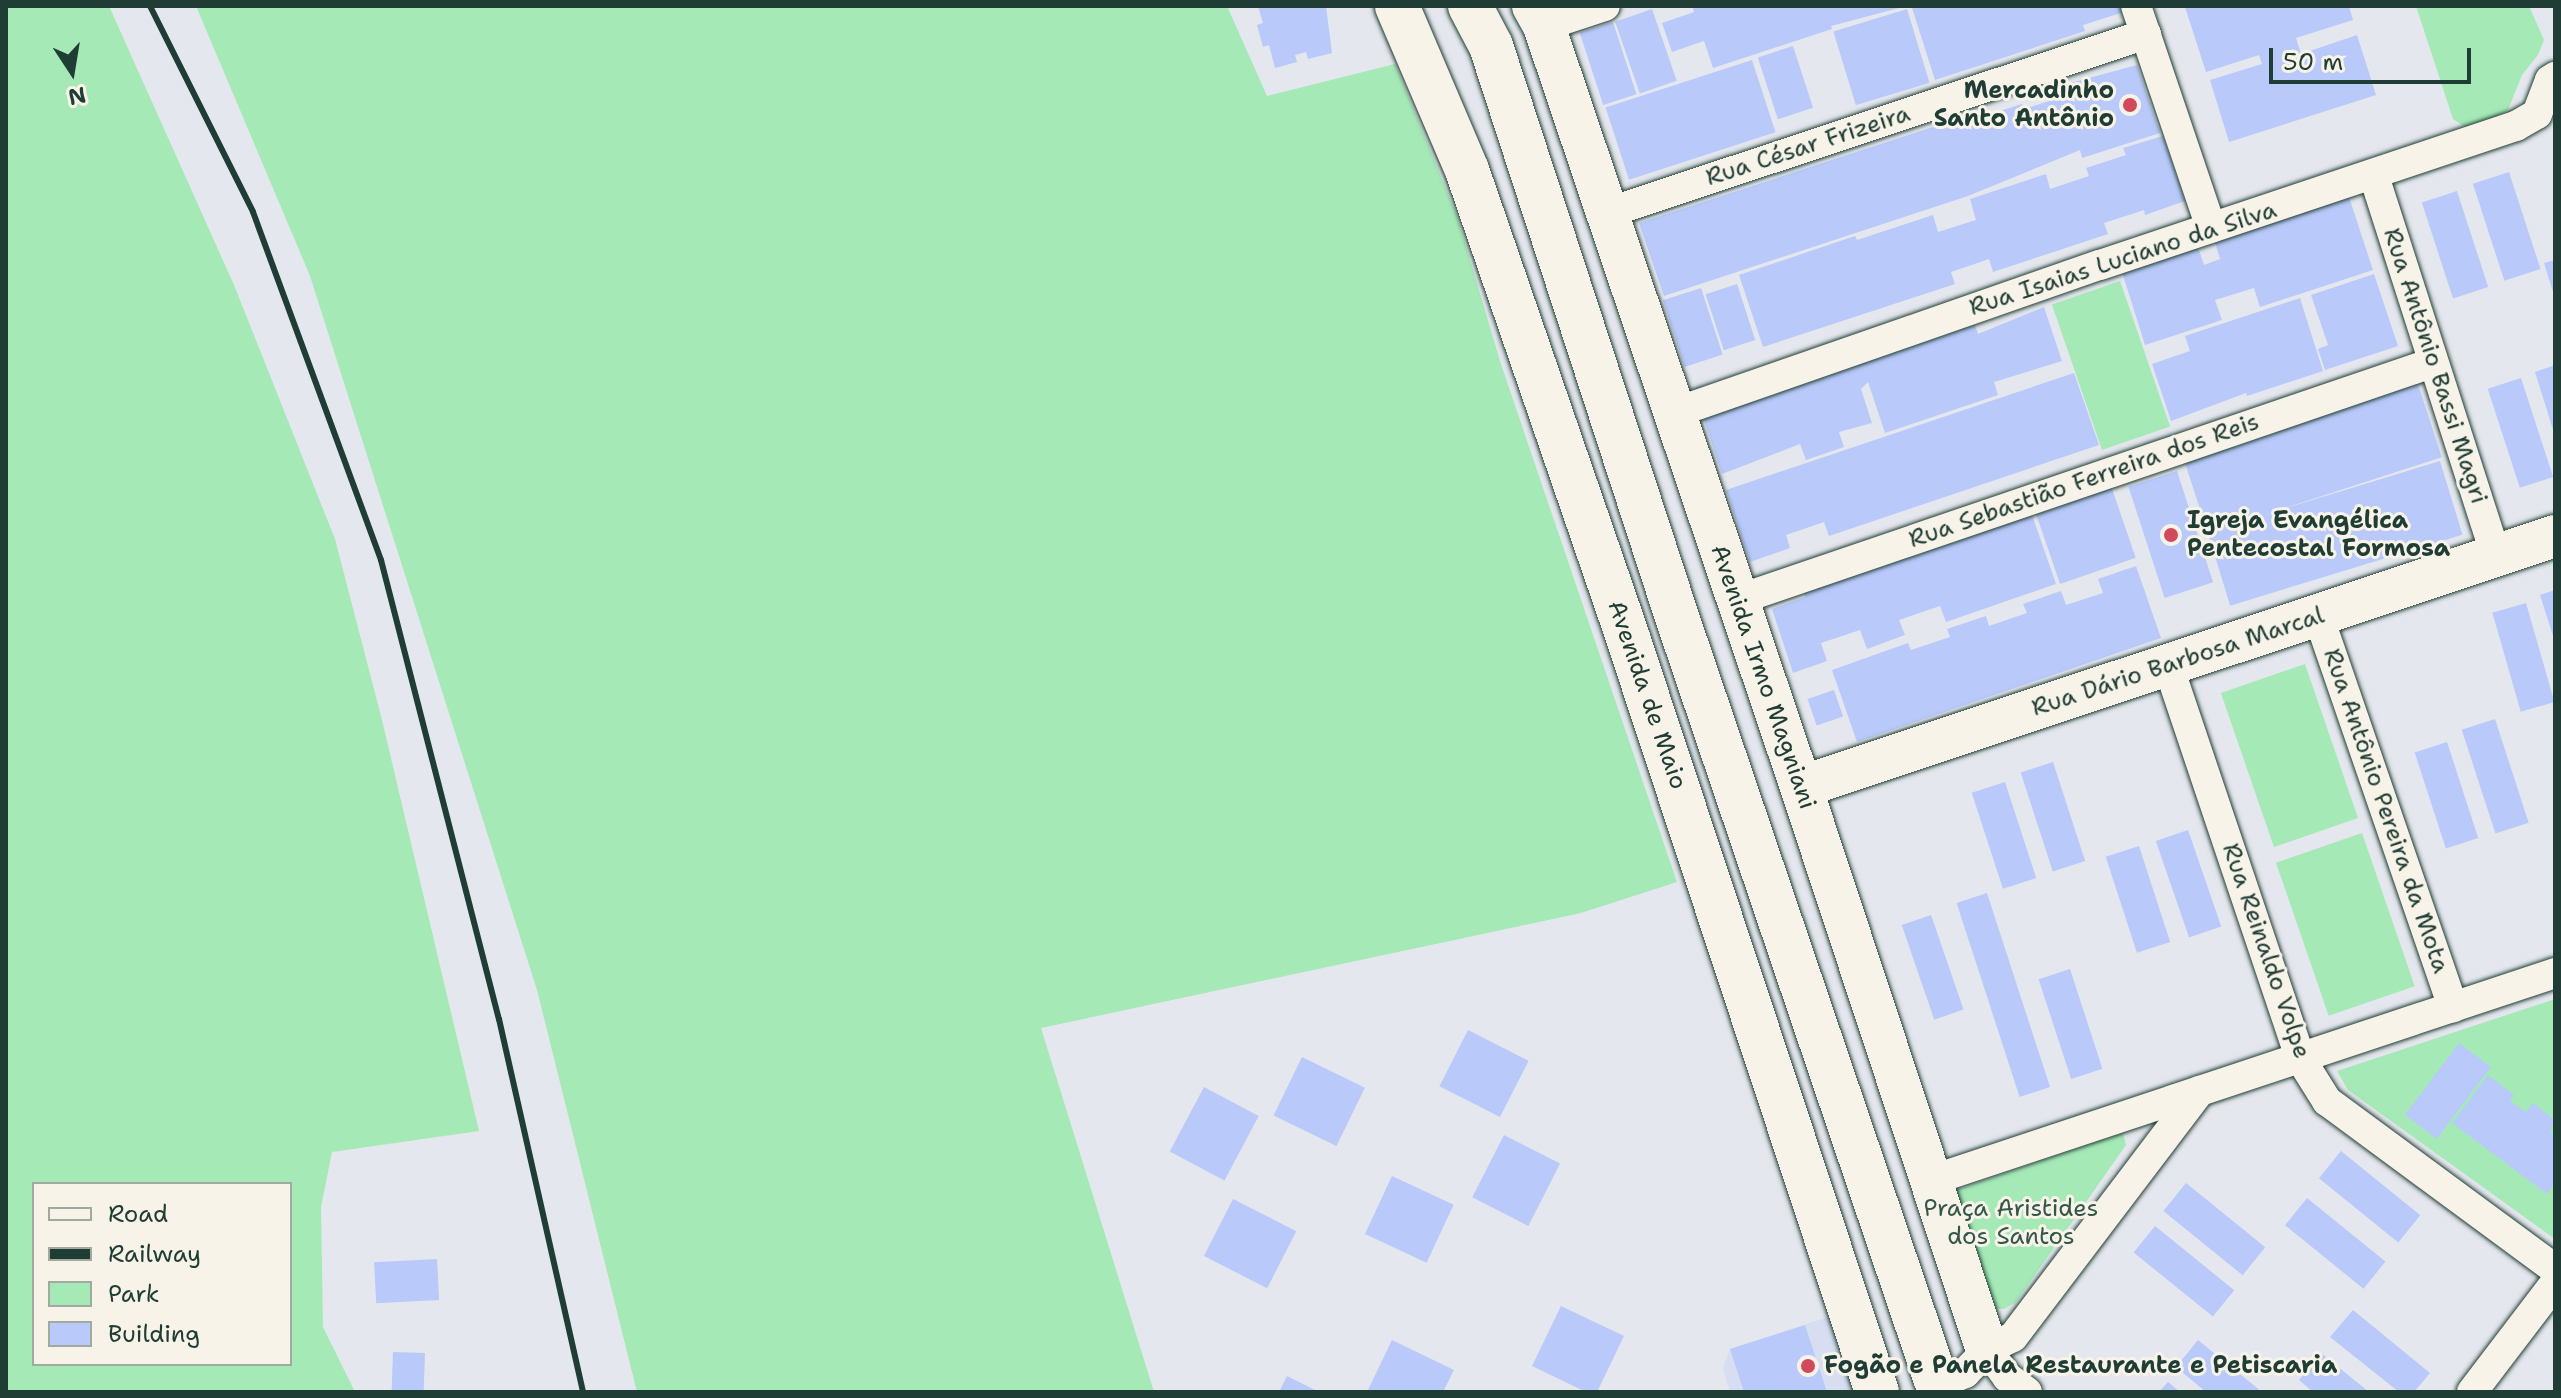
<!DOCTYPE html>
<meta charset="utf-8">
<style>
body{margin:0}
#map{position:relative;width:2561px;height:1398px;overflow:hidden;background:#e4e7ed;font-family:"Shantell Sans",sans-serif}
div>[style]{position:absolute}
.built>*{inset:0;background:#d7def1}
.green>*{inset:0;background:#a5eab6;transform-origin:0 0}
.building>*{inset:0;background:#b9cafa;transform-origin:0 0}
.roads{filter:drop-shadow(0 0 2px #1f3d34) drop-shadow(0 0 2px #1f3d34)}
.street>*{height:30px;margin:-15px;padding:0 15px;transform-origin:15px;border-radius:15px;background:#f7f3e8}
.secondary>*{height:42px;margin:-21px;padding:0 21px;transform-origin:21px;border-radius:21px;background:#f7f3e8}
.primary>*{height:44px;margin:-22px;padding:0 22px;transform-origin:22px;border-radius:22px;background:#f7f3e8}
.rail>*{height:6px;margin:-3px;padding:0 3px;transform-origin:3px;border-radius:3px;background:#1f3d34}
.dots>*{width:22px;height:22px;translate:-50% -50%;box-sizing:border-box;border:4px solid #f7f3e8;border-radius:50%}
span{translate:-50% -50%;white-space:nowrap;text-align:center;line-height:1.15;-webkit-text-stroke:6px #f7f3e8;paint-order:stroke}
.poi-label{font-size:24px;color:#1f3d34;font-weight:700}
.right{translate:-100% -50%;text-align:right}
.left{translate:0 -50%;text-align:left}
.street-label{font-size:24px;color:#1f3d34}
.park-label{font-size:24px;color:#335748}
.frame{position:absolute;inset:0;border:8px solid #1f3d34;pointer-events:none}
.legend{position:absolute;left:32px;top:1182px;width:260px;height:184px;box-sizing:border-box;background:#f7f3e8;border:2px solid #a1aaa0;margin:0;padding:10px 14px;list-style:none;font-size:24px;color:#1f3d34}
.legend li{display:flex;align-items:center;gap:16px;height:40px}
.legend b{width:40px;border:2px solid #a1aaa0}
.north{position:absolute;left:32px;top:32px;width:80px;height:80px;-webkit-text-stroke:6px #f7f3e8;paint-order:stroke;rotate:168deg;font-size:22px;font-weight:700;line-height:32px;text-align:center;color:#1f3d34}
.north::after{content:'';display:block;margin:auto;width:28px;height:36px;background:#1f3d34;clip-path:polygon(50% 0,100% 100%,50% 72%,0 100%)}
.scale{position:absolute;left:2269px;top:48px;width:202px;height:36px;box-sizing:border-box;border:4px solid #1f3d34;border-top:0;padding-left:10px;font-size:24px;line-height:28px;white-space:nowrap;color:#1f3d34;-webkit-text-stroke:6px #f7f3e8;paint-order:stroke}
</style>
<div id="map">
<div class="built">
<div style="clip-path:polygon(1831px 1316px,1854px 1392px,1730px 1392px,1723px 1368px,1730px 1349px)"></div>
</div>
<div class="green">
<div style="clip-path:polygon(evenodd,6px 6px,109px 6px,234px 285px,335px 539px,382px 720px,479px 1131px,332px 1152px,321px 1207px,323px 1327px,355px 1392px,6px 1392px,6px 6px,290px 1184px,290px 1364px,34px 1364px,34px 1184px,290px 1184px)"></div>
<div style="clip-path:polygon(196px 6px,1227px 6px,1267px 96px,1395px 64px,1457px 216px,1501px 364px,1677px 882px,1581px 913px,1041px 1028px,1154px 1392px,637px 1392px,537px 990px,310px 276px)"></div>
<div style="clip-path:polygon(2416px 6px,2529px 6px,2544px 40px,2538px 55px,2522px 75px,2508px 110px,2483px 124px,2465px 127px,2453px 119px)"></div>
<div style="left:2120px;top:281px;width:154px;height:72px;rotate:71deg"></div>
<div style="left:2305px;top:664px;width:163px;height:89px;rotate:71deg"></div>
<div style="left:2362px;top:833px;width:162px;height:91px;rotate:71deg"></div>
<div style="clip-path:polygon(2555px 999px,2555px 1239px,2348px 1090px,2337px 1071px)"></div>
<div style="clip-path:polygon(2123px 1133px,2126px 1145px,2016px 1302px,2004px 1309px,1992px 1309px,1956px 1190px)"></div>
</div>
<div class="building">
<div style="clip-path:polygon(1258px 6px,1326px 6px,1332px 53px,1308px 59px,1306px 52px,1295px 55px,1297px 62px,1275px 68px,1269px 45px,1263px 47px,1257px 25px,1263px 23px)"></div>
<div style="clip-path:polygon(1692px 6px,1903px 6px,1903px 7px,1831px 26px,1832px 29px,1713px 68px,1704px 41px,1672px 52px,1662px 23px,1694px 12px)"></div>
<div style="clip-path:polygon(1918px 6px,2122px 6px,2124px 12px,2083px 25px,2085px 31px,1935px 80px,1912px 8px)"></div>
<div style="clip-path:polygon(2349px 6px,2353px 20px,2296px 38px,2301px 54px,2357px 35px,2376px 95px,2229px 142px,2210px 80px,2262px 64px,2259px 55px,2206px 72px,2185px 7px)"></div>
<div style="left:1652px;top:9px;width:76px;height:39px;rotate:71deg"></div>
<div style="left:1907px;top:9px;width:77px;height:77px;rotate:73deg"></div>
<div style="left:1613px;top:22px;width:76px;height:35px;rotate:72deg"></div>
<div style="left:1793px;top:46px;width:65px;height:37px;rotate:72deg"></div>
<div style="left:1752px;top:60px;width:76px;height:154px;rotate:72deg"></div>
<div style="clip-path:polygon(2137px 65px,2160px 133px,2082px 158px,2080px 150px,1968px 196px,1664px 296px,1639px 223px,1982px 111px,1984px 116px,2022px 104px,2024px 109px,2062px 97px,2059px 86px)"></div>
<div style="clip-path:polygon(2163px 136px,2185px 201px,2145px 215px,2144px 210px,2104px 223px,2108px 234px,1993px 272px,1989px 259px,1951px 272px,1955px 284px,1763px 347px,1739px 275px,1855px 236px,1857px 240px,1933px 215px,1938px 232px,1976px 220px,1970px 199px,2046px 174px,2050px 189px,2089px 176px,2086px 168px,2126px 155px,2123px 148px)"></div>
<div style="left:2509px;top:172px;width:102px;height:38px;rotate:72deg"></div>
<div style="left:2457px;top:191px;width:101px;height:37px;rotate:72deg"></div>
<div style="clip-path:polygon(2349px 197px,2373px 270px,2260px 307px,2254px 288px,2215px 300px,2222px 320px,2145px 345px,2122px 272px,2198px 247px,2204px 265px,2220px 259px,2215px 242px)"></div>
<div style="clip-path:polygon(2555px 260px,2555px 295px,2554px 295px,2544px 263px)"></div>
<div style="clip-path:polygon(2374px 274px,2398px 346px,2325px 370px,2318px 349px,2328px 345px,2311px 295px)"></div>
<div style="left:1737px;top:284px;width:59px;height:33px;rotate:72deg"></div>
<div style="left:1701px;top:288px;width:70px;height:40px;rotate:72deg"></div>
<div style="clip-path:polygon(2300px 298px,2323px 371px,2247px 396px,2246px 393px,2171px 421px,2152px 364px,2190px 351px,2185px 336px)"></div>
<div style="clip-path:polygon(2044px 307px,2062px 361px,1994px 382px,1998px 395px,1885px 433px,1868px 382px,1861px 389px,1872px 423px,1839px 432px,1844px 447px,1806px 460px,1800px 444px,1722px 474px,1702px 414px,1974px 322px,1978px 334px)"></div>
<div style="clip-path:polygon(2555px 365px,2555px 432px,2554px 433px,2535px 372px)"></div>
<div style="clip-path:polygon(2074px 373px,2099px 445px,1829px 536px,1824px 522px,1786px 535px,1790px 548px,1750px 562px,1726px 490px)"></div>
<div style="left:2521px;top:378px;width:104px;height:35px;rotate:72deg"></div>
<div style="left:2418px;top:384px;width:77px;height:246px;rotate:72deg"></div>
<div style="left:2440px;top:461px;width:77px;height:243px;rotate:73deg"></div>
<div style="left:2177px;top:471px;width:117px;height:51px;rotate:72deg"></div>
<div style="left:2111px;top:486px;width:76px;height:80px;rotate:71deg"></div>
<div style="clip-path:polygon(2031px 512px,2056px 584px,1946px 622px,1940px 606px,1899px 620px,1905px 635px,1867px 649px,1860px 630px,1821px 643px,1827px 661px,1793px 673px,1772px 609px,1805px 597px,1803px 590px)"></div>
<div style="clip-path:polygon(2136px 566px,2161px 638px,1857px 742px,1832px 670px,1908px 643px,1911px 650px,1950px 637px,1947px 629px,1986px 616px,1989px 626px,2027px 613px,2023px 604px,2061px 591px,2066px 605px,2103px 593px,2098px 579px)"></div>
<div style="clip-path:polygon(2555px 590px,2555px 639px,2554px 639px,2540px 595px)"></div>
<div style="left:2526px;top:603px;width:103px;height:35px;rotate:74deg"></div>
<div style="left:1834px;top:690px;width:28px;height:28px;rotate:71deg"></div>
<div style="left:2495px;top:719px;width:109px;height:35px;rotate:72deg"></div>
<div style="left:2447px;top:742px;width:101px;height:34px;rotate:72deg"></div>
<div style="left:2053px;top:762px;width:104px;height:34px;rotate:72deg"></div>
<div style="left:2005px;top:782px;width:101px;height:35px;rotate:72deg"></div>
<div style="left:2188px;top:830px;width:102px;height:34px;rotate:71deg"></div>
<div style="left:2139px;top:846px;width:101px;height:35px;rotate:72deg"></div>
<div style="left:1987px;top:893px;width:204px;height:32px;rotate:72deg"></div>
<div style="left:1931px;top:915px;width:100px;height:31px;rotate:71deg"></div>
<div style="left:2070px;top:969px;width:105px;height:33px;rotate:72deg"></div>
<div style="left:1468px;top:1030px;width:68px;height:63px;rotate:27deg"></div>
<div style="left:2459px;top:1043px;width:40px;height:90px;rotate:37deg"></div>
<div style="left:1302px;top:1057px;width:70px;height:65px;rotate:26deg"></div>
<div style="clip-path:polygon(2488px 1075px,2514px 1095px,2510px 1101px,2526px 1112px,2533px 1103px,2555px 1120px,2550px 1132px,2555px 1136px,2555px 1183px,2547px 1194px,2452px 1123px)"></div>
<div style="left:1204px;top:1087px;width:62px;height:73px;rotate:28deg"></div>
<div style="left:1504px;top:1135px;width:63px;height:70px;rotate:27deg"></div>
<div style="left:2341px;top:1151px;width:102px;height:35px;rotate:39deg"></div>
<div style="left:1392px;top:1176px;width:68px;height:64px;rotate:25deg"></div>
<div style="left:2186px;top:1183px;width:102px;height:36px;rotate:39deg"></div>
<div style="left:2307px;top:1198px;width:101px;height:35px;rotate:39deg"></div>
<div style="left:1233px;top:1199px;width:71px;height:64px;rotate:27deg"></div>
<div style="left:2155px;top:1226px;width:102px;height:34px;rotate:39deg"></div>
<div style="left:437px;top:1259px;width:41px;height:63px;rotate:87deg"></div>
<div style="clip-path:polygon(1561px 1306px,1624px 1336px,1597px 1392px,1586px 1392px,1532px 1366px)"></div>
<div style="clip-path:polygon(2353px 1310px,2430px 1373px,2414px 1392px,2399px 1392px,2330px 1337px)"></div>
<div style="clip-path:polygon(1805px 1325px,1827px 1392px,1744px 1392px,1730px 1349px)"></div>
<div style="clip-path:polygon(1392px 1340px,1454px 1370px,1443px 1392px,1367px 1392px)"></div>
<div style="clip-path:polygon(2198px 1340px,2262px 1392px,2206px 1392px,2176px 1367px)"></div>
<div style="left:393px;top:1352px;width:32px;height:40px;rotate:2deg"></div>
<div style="clip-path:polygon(2321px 1353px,2369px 1392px,2313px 1392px,2299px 1380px)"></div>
<div style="clip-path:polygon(1287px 1376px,1319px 1392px,1279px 1392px)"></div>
<div style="clip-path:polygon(2168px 1382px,2180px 1392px,2159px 1392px)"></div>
</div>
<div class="roads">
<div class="street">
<div style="left:2136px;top:6px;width:234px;rotate:71.3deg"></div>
<div style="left:1544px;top:26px;width:64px;rotate:-18.2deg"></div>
<div style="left:2374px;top:176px;width:398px;rotate:72.2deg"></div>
<div style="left:1607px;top:213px;width:568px;rotate:-18.37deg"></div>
<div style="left:1674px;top:413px;width:451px;rotate:-19.2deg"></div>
<div style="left:2100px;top:265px;width:439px;rotate:-18.5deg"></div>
<div style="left:2516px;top:126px;width:24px;rotate:-30deg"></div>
<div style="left:2537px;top:114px;width:36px;rotate:-69deg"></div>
<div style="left:2550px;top:80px;width:6px;rotate:-31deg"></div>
<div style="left:1737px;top:600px;width:734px;rotate:-18.83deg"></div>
<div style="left:2318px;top:615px;width:415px;rotate:71deg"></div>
<div style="left:2168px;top:665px;width:415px;rotate:71.4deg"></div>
<div style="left:2300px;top:1058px;width:51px;rotate:57.9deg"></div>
<div style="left:2327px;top:1101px;width:283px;rotate:36.4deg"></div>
<div style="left:1929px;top:1181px;width:660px;rotate:-18.38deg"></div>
<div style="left:1987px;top:1350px;width:34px;rotate:53deg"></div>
<div style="left:2007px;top:1377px;width:25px;rotate:37deg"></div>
<div style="left:1938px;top:1385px;width:30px;rotate:-24deg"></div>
<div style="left:1965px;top:1373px;width:32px;rotate:-46deg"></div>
<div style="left:1987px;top:1350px;width:29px;rotate:-27deg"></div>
<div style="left:2013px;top:1337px;width:309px;rotate:-52.8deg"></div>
<div style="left:2472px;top:1392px;width:137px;rotate:-52.7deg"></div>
</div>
<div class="secondary">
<div style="left:1533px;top:6px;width:23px;rotate:61deg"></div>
<div style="left:1544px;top:26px;width:803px;rotate:71.34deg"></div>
<div style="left:1801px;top:787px;width:593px;rotate:71.72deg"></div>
<div style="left:1801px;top:787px;width:795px;rotate:-18.41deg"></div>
</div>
<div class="primary">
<div style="left:1397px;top:6px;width:178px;rotate:66.9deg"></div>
<div style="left:1467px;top:170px;width:495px;rotate:71deg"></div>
<div style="left:1628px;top:638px;width:794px;rotate:71.72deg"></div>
<div style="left:1470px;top:6px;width:45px;rotate:62.3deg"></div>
<div style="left:1491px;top:46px;width:597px;rotate:71.96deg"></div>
<div style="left:1676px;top:614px;width:822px;rotate:71.26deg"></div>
</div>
</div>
<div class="rail">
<div style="left:150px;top:6px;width:230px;rotate:63.4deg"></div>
<div style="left:253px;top:212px;width:371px;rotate:69.8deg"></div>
<div style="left:381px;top:560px;width:474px;rotate:75.6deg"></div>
<div style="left:499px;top:1019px;width:382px;rotate:77.3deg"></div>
</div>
<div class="dots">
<div style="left:2130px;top:105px;background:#d1495b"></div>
<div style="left:2171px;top:535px;background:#d1495b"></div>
<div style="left:1808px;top:1366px;background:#d1495b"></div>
</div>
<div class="poi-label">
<span class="right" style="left:2114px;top:105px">Mercadinho<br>Santo Antônio</span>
<span class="left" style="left:2187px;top:535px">Igreja Evangélica<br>Pentecostal Formosa</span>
<span class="left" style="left:1824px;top:1366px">Fogão e Panela Restaurante e Petiscaria</span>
</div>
<div class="street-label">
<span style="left:1808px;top:146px;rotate:-18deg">Rua César Frizeira</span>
<span style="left:2123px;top:259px;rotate:-18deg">Rua Isaias Luciano da Silva</span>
<span style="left:2435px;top:366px;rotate:72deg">Rua Antônio Bassi Magri</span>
<span style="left:2084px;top:481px;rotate:-19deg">Rua Sebastião Ferreira dos Reis</span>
<span style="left:2178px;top:662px;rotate:-18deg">Rua Dário Barbosa Marcal</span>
<span style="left:1763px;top:677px;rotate:71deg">Avenida Irmo Magniani</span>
<span style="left:1647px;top:695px;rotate:71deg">Avenida de Maio</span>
<span style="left:2386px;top:811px;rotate:71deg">Rua Antônio Pereira da Mota</span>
<span style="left:2266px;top:951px;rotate:71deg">Rua Reinaldo Volpe</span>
</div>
<div class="park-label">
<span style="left:2011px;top:1223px">Praça Aristides<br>dos Santos</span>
</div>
<div class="frame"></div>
<ul class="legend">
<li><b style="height:10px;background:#f7f3e8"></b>Road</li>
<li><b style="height:10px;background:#1f3d34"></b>Railway</li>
<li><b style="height:22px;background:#a5eab6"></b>Park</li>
<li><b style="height:22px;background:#b9cafa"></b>Building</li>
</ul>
<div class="north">N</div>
<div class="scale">50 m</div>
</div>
